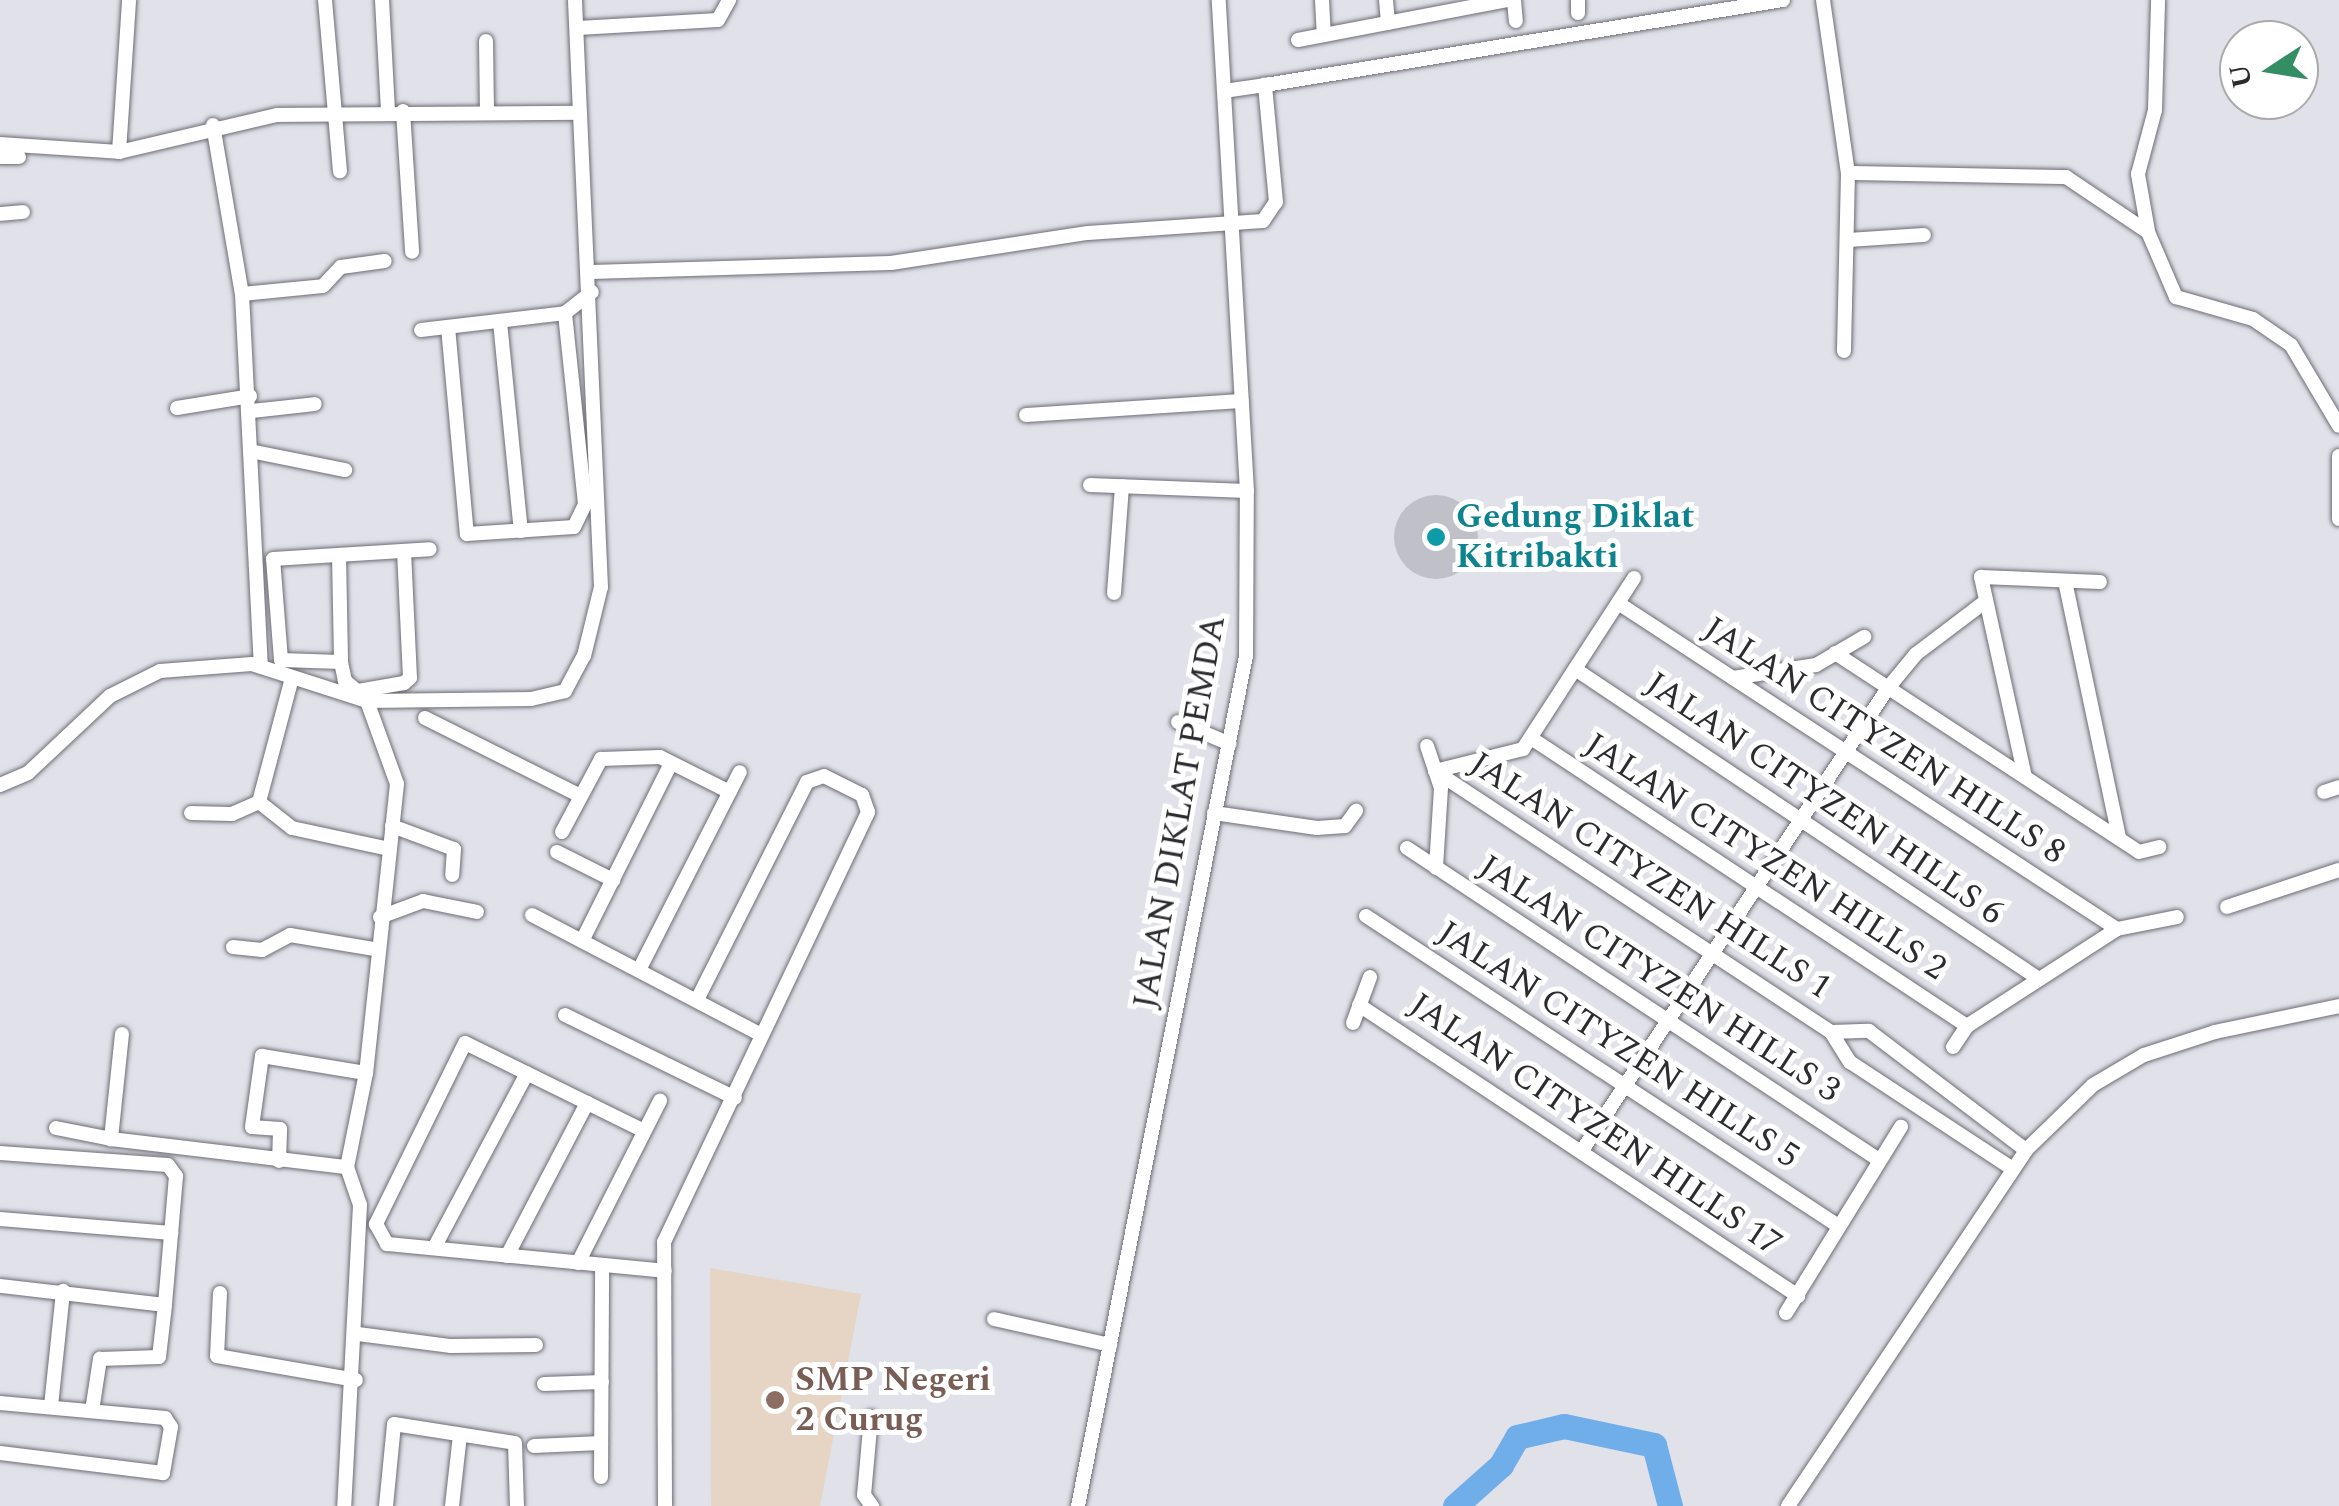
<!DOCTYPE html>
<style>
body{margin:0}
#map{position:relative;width:2339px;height:1506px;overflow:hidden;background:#e0e1e9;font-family:Spectral,serif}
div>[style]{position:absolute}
.education>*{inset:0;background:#e6d4c4}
.river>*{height:25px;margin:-12.5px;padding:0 12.5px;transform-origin:12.5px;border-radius:12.5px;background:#70aeea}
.building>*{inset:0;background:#c0c0c8}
.round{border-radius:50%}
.roads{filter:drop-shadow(0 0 2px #6c6d74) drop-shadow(0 0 2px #6c6d74)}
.minor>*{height:14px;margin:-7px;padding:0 7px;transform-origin:7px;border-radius:7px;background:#fff}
.dots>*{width:28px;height:28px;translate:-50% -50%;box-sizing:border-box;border:5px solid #fff;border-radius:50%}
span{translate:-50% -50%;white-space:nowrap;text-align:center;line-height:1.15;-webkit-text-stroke:10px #fff;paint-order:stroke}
.culture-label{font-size:35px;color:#0d838f;font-weight:700}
.left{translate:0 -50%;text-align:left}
.street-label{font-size:35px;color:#2c2c30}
.education-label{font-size:35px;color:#785e54;font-weight:700}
.north{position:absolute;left:2219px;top:20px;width:100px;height:100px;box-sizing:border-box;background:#fff;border:2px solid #ababac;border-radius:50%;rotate:258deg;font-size:28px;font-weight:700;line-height:40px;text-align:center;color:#2c2c30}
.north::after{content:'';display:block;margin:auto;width:35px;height:45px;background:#348e64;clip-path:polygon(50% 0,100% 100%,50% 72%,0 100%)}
</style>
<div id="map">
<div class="education">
<div style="clip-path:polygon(710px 1268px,861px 1294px,820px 1506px,711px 1506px)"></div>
</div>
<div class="river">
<div style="left:1455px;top:1506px;width:62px;rotate:-41.7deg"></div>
<div style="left:1501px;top:1465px;width:32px;rotate:-60deg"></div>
<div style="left:1517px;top:1437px;width:48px;rotate:-13.2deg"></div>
<div style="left:1564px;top:1426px;width:92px;rotate:11.9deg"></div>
<div style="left:1654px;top:1445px;width:63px;rotate:75.3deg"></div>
</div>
<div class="building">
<div class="round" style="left:1394px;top:495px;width:84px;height:84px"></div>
</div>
<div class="roads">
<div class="minor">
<div style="left:325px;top:0;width:172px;rotate:85deg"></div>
<div style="left:382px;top:0;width:112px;rotate:86.9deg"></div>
<div style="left:1322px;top:0;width:35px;rotate:87deg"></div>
<div style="left:1386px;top:0;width:23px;rotate:85deg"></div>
<div style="left:1514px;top:0;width:21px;rotate:85deg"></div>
<div style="left:1578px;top:0;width:13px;rotate:90deg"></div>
<div style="left:1823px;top:0;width:175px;rotate:81.8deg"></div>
<div style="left:1848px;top:173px;width:178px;rotate:91.3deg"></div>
<div style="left:578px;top:28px;width:140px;rotate:-3.3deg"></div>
<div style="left:718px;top:20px;width:23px;rotate:-61deg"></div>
<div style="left:1298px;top:40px;width:214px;rotate:-10.8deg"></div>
<div style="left:486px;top:41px;width:71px;rotate:89.2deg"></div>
<div style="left:1224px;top:91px;width:41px;rotate:-8.3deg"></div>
<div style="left:403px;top:111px;width:141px;rotate:86.3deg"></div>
<div style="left:213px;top:125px;width:171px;rotate:80.3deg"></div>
<div style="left:242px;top:294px;width:373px;rotate:87.1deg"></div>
<div style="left:0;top:144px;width:119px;rotate:3.8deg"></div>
<div style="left:119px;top:152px;width:162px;rotate:-13.2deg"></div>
<div style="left:277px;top:115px;width:300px;rotate:-0.4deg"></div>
<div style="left:119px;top:152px;width:152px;rotate:-86.2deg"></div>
<div style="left:0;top:157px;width:19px"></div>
<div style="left:1848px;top:173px;width:218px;rotate:1.1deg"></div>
<div style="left:2066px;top:177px;width:99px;rotate:33.9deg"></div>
<div style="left:2148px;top:232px;width:71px;rotate:66.7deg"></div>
<div style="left:2176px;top:297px;width:80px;rotate:15.9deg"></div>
<div style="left:2253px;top:319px;width:46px;rotate:34.4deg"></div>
<div style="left:2291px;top:345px;width:94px;rotate:59.3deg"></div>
<div style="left:0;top:214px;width:23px;rotate:-5deg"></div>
<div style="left:2148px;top:231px;width:58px;rotate:-100deg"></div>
<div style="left:2138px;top:174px;width:66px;rotate:-75.1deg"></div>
<div style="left:2155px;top:110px;width:110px;rotate:-88.4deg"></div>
<div style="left:1848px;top:240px;width:76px;rotate:-3.8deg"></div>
<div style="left:590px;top:272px;width:301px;rotate:-1.7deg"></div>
<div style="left:891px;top:263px;width:199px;rotate:-8.7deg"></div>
<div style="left:1088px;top:233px;width:175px;rotate:-3.9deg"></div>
<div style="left:1263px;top:221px;width:23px;rotate:-56deg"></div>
<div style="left:1276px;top:202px;width:118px;rotate:-95.4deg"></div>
<div style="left:1265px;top:85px;width:525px;rotate:-9.32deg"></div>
<div style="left:242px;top:294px;width:81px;rotate:-5.6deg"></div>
<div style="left:323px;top:286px;width:26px;rotate:-47deg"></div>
<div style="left:341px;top:267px;width:44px;rotate:-7.8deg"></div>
<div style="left:500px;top:322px;width:210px;rotate:84.3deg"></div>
<div style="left:448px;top:327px;width:208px;rotate:84.8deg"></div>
<div style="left:467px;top:534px;width:107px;rotate:-3.7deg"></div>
<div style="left:574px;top:527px;width:25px;rotate:-64deg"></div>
<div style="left:585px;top:504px;width:192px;rotate:-96deg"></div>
<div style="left:421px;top:330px;width:145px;rotate:-6.7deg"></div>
<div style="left:565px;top:313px;width:34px;rotate:-38deg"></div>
<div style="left:177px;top:408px;width:74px;rotate:-9.3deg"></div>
<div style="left:252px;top:411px;width:63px;rotate:-6.3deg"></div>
<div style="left:1026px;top:415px;width:216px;rotate:-3.7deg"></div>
<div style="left:255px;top:452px;width:92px;rotate:11.3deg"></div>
<div style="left:2339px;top:456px;width:63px;rotate:90deg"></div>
<div style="left:1090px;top:485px;width:157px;rotate:2.2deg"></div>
<div style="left:404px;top:551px;width:127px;rotate:87.3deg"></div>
<div style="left:410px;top:678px;width:8px;rotate:140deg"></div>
<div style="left:404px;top:683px;width:48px;rotate:170.3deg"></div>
<div style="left:357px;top:691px;width:16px;rotate:-140deg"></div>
<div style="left:345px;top:681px;width:19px;rotate:-102deg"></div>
<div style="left:341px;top:662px;width:60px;rotate:-178.1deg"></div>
<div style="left:281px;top:660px;width:101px;rotate:-94.5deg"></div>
<div style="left:273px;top:559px;width:157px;rotate:-3.6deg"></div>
<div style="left:339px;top:555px;width:107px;rotate:88.9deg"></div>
<div style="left:2065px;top:581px;width:263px;rotate:78.1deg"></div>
<div style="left:1114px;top:593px;width:107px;rotate:-85.7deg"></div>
<div style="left:1618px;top:603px;width:596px;rotate:33.16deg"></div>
<div style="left:1835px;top:653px;width:363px;rotate:33.2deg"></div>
<div style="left:2139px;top:852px;width:21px;rotate:-14deg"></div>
<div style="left:1575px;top:669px;width:558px;rotate:33.75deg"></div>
<div style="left:1733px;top:678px;width:84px;rotate:-8.9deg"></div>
<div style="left:1816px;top:665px;width:56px;rotate:-30.3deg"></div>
<div style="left:367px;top:701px;width:164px;rotate:-0.7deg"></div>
<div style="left:531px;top:699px;width:35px;rotate:-13deg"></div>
<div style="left:565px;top:691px;width:40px;rotate:-62deg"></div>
<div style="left:584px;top:656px;width:71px;rotate:-76.2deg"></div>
<div style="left:601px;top:587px;width:588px;rotate:-92.54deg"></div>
<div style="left:425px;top:718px;width:174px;rotate:26.6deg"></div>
<div style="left:1178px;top:722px;width:56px;rotate:22.9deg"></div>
<div style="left:1531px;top:738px;width:523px;rotate:33.45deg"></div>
<div style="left:1427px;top:746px;width:44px;rotate:71.6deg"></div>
<div style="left:1441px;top:788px;width:80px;rotate:93.6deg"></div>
<div style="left:1435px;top:771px;width:474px;rotate:33.4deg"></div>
<div style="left:1831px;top:1032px;width:36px;rotate:58deg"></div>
<div style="left:1850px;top:1062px;width:195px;rotate:33.3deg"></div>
<div style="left:1435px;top:771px;width:91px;rotate:-14deg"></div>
<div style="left:1523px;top:749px;width:204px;rotate:-57deg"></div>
<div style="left:2025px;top:777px;width:205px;rotate:-102.4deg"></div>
<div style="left:1981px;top:577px;width:119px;rotate:2.4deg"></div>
<div style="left:0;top:785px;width:30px;rotate:-23deg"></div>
<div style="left:28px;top:773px;width:112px;rotate:-43.2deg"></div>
<div style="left:110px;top:696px;width:56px;rotate:-26.6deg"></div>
<div style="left:160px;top:671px;width:92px;rotate:-4.4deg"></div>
<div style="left:252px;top:664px;width:121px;rotate:17.8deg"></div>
<div style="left:367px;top:701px;width:88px;rotate:70.1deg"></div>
<div style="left:397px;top:784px;width:291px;rotate:96.1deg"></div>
<div style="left:366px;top:1073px;width:96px;rotate:101.4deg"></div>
<div style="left:347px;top:1167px;width:40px;rotate:71.1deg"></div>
<div style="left:360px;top:1205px;width:301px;rotate:93deg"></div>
<div style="left:2324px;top:792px;width:16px;rotate:-18deg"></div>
<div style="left:259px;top:802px;width:128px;rotate:-75.1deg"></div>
<div style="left:191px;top:813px;width:41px;rotate:1.4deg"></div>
<div style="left:232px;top:814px;width:30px;rotate:-24deg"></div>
<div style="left:259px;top:802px;width:42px;rotate:38.2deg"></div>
<div style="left:292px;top:828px;width:99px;rotate:12.2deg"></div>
<div style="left:1214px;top:813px;width:104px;rotate:8.3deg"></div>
<div style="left:1317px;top:828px;width:28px;rotate:-4deg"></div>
<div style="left:1345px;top:826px;width:19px;rotate:-54deg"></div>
<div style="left:392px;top:826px;width:66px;rotate:20.4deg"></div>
<div style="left:454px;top:849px;width:26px;rotate:94deg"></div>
<div style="left:562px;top:832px;width:83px;rotate:-61.9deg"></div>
<div style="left:601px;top:759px;width:59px;rotate:-1.9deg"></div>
<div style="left:660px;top:757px;width:78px;rotate:26.6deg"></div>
<div style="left:1407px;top:848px;width:566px;rotate:33.47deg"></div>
<div style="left:557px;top:852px;width:63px;rotate:26.6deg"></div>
<div style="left:2227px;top:907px;width:118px;rotate:-18.3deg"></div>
<div style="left:532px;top:915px;width:255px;rotate:27.6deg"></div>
<div style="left:1366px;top:916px;width:563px;rotate:33.27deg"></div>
<div style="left:380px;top:917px;width:46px;rotate:-20.4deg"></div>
<div style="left:423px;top:901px;width:55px;rotate:11.5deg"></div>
<div style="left:582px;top:941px;width:199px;rotate:-63.4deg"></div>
<div style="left:233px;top:947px;width:29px;rotate:6deg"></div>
<div style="left:262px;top:950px;width:32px;rotate:-28deg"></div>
<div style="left:290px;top:935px;width:86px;rotate:9.4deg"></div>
<div style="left:639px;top:970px;width:222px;rotate:-63deg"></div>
<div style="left:1359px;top:1005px;width:527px;rotate:33.54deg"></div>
<div style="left:565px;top:1015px;width:189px;rotate:26deg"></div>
<div style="left:1353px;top:1023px;width:49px;rotate:-69.7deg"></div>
<div style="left:1831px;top:1032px;width:38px;rotate:-2deg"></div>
<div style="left:1869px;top:1031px;width:197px;rotate:37.2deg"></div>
<div style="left:122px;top:1034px;width:106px;rotate:96deg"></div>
<div style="left:111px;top:1139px;width:238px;rotate:6.8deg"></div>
<div style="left:1953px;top:1047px;width:25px;rotate:-56deg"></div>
<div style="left:1967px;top:1026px;width:179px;rotate:-32.9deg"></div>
<div style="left:2117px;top:929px;width:61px;rotate:-11.3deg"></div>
<div style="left:56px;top:1128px;width:56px;rotate:11.3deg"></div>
<div style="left:644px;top:1131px;width:199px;rotate:-153.8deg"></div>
<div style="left:465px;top:1043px;width:202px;rotate:116.2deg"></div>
<div style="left:376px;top:1224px;width:23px;rotate:61deg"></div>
<div style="left:387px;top:1244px;width:279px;rotate:5.5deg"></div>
<div style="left:1581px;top:1152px;width:556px;rotate:-56.51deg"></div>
<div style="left:1888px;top:688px;width:44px;rotate:-50.5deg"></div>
<div style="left:1916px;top:654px;width:88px;rotate:-37.1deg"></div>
<div style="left:0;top:1153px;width:168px;rotate:4.1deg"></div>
<div style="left:168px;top:1165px;width:14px;rotate:54deg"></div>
<div style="left:176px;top:1176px;width:129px;rotate:94.9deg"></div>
<div style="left:165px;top:1305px;width:166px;rotate:-173.4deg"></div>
<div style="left:279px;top:1161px;width:32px;rotate:-88deg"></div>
<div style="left:280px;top:1129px;width:28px;rotate:-176deg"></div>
<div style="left:252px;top:1127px;width:72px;rotate:-82deg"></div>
<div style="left:262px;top:1056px;width:105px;rotate:9.3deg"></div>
<div style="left:0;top:1219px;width:172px;rotate:4.7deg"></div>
<div style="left:434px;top:1248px;width:198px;rotate:-62deg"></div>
<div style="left:507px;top:1256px;width:173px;rotate:-62.4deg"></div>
<div style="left:578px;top:1263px;width:182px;rotate:-63.2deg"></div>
<div style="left:220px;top:1293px;width:63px;rotate:92.7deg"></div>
<div style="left:217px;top:1356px;width:141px;rotate:9.8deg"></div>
<div style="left:1786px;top:1313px;width:219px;rotate:-58.3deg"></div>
<div style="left:994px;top:1319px;width:119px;rotate:12.6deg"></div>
<div style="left:358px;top:1334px;width:94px;rotate:7.4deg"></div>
<div style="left:451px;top:1346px;width:85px;rotate:-0.7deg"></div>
<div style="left:544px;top:1384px;width:58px;rotate:-2deg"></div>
<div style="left:0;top:1403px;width:166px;rotate:5.2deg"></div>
<div style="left:165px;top:1418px;width:11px;rotate:56deg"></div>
<div style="left:171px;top:1427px;width:47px;rotate:99.9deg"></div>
<div style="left:163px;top:1473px;width:164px;rotate:-173deg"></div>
<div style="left:51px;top:1406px;width:116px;rotate:-84deg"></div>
<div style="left:92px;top:1411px;width:53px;rotate:-81.3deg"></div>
<div style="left:100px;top:1359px;width:59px;rotate:-1.9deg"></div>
<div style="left:159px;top:1357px;width:52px;rotate:-83.4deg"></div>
<div style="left:871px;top:1417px;width:78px;rotate:95.1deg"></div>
<div style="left:864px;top:1495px;width:14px;rotate:54deg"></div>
<div style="left:534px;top:1446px;width:67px;rotate:-2.6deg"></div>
<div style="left:601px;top:1477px;width:212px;rotate:-89.7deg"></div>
<div style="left:386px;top:1506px;width:82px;rotate:-84.4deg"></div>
<div style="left:394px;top:1424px;width:122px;rotate:8.9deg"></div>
<div style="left:515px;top:1443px;width:63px;rotate:88.2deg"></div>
<div style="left:452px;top:1506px;width:71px;rotate:-83.6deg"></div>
<div style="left:665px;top:1506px;width:264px;rotate:-90.2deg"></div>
<div style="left:664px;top:1242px;width:476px;rotate:-64.6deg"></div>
<div style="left:868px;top:812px;width:18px;rotate:-109deg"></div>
<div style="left:862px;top:795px;width:42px;rotate:-153.4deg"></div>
<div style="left:824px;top:776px;width:18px;rotate:161deg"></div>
<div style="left:807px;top:782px;width:244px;rotate:116.8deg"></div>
<div style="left:1078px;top:1506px;width:866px;rotate:-78.82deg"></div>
<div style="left:1246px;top:656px;width:165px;rotate:-89.7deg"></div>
<div style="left:1247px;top:491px;width:492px;rotate:-93.3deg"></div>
<div style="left:1788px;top:1506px;width:428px;rotate:-56.2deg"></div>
<div style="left:2026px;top:1150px;width:93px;rotate:-44.1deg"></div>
<div style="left:2093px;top:1085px;width:59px;rotate:-30.5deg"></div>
<div style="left:2144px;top:1055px;width:75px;rotate:-17.9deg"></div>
<div style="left:2215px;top:1032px;width:127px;rotate:-11.8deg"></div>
</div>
</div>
<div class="dots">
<div style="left:1436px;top:537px;background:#0f9aa8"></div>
<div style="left:775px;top:1400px;background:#8d6e63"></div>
</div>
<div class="culture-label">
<span class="left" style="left:1456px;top:537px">Gedung Diklat<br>Kitribakti</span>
</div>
<div class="street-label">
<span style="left:1884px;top:741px;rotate:33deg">JALAN CITYZEN HILLS 8</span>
<span style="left:1824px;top:799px;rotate:34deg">JALAN CITYZEN HILLS 6</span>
<span style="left:1180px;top:812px;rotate:-80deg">JALAN DIKLAT PEMDA</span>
<span style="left:1765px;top:857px;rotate:33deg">JALAN CITYZEN HILLS 2</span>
<span style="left:1650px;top:876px;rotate:33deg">JALAN CITYZEN HILLS 1</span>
<span style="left:1659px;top:979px;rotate:33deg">JALAN CITYZEN HILLS 3</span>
<span style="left:1618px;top:1045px;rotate:33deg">JALAN CITYZEN HILLS 5</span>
<span style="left:1595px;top:1125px;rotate:34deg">JALAN CITYZEN HILLS 17</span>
</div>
<div class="education-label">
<span class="left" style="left:795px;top:1400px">SMP Negeri<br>2 Curug</span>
</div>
<div class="north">U</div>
</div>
